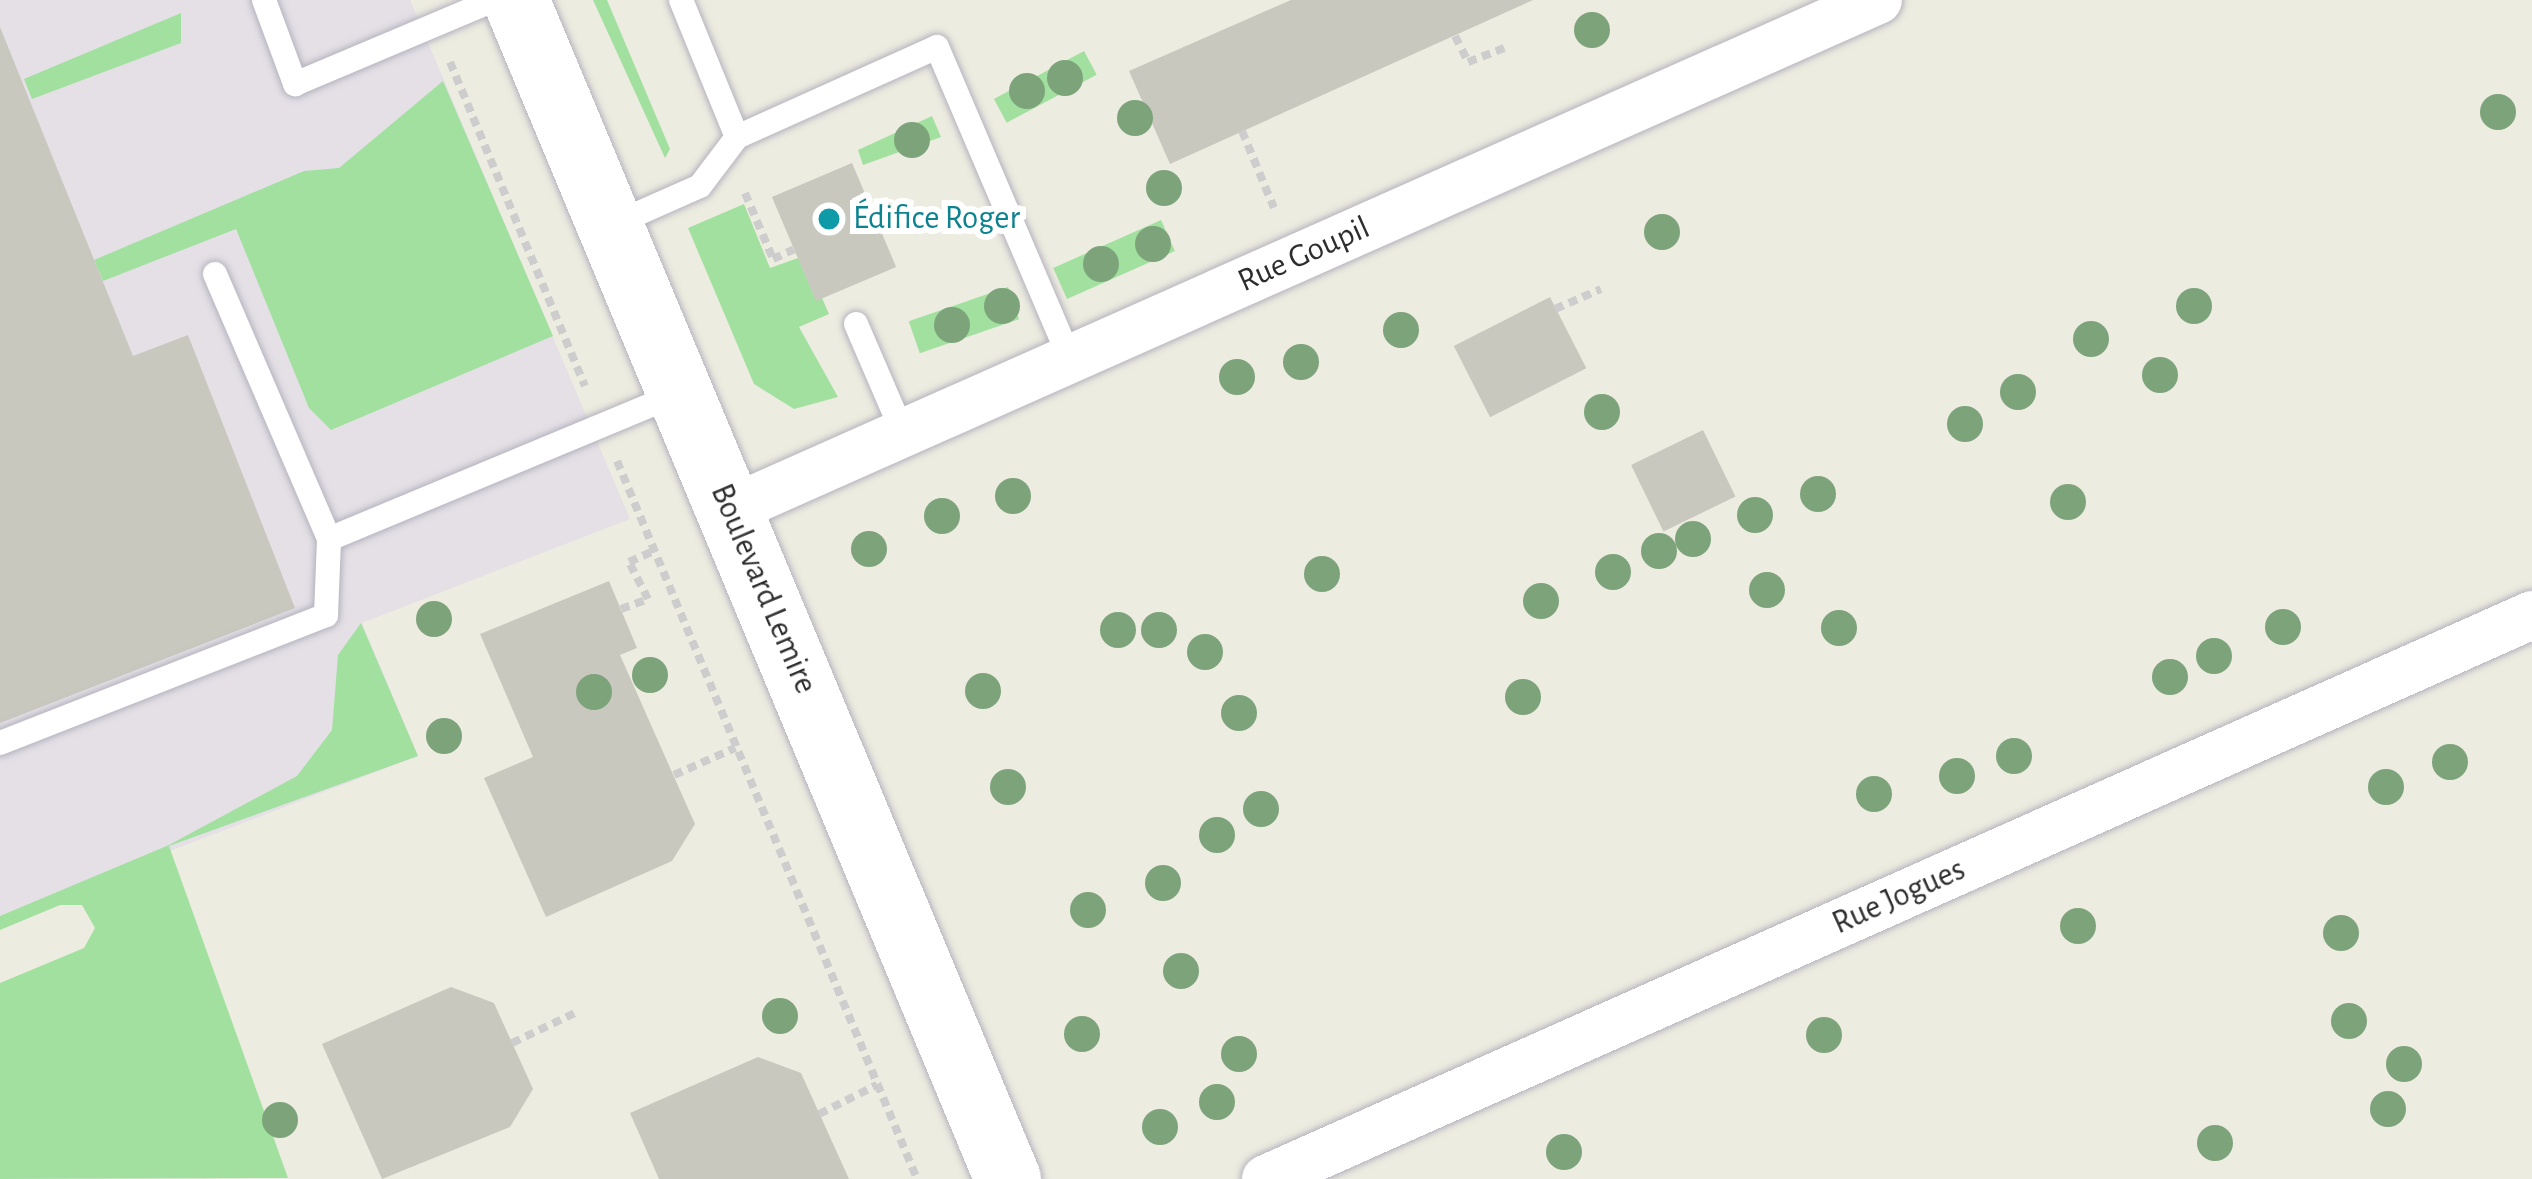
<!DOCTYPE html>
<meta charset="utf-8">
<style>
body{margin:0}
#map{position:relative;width:2532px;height:1179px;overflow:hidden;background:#edece0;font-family:"Alegreya Sans",sans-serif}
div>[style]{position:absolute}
.industrial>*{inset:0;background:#e4e0e6}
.green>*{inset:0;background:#a2e0a0;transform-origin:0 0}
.building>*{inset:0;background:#c9c8bf;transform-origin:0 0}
.path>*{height:8px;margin-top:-4px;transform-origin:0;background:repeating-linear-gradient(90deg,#cdcdcd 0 9px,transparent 0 15px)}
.roads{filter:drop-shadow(0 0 3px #b5b3bf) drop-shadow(0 0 3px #b5b3bf)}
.lane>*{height:24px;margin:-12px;padding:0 12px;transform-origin:12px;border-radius:12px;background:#fff}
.street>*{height:48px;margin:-24px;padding:0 24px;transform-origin:24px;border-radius:24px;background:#fff}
.secondary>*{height:66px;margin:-33px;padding:0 33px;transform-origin:33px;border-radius:33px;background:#fff}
.trees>*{width:36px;height:36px;margin:-18px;border-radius:50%;background:#7ca37a}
.dots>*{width:33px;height:33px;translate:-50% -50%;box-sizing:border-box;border:6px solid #fff;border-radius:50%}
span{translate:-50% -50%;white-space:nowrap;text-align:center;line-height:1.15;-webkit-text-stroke:12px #fff;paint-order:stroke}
.culture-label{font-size:33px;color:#0d838f}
.left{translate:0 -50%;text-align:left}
.street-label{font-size:33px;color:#2d2d2d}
</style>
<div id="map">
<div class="industrial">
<div style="clip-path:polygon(0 0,410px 0,630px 519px,362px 623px,418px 756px,0 916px)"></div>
</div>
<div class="green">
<div style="clip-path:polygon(593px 0,607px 0,670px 149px,665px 158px)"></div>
<div style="clip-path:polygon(181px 13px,181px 43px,32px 99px,24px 79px)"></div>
<div style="left:1084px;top:51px;width:27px;height:102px;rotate:62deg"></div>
<div style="clip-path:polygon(443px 81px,553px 336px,331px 430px,309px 408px,236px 229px,103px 281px,94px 260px,304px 171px,339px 168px)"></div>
<div style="clip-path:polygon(932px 116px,941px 137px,863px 165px,858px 150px)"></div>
<div style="clip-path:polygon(744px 204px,770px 268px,798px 258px,816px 300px,822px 298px,829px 314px,799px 327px,838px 397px,794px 409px,754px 384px,688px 228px)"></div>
<div style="left:1161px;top:220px;width:34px;height:118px;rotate:66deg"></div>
<div style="left:1008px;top:287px;width:34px;height:105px;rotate:71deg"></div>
<div style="clip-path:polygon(361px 623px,418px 756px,169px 846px,288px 1178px,0 1179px,0 983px,84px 948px,95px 928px,82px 905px,60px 905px,0 930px,0 916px,169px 845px,297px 776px,332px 730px,338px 655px)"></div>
</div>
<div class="building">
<div style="clip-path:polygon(1291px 0,1533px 0,1170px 164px,1129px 71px)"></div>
<div style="clip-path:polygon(0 27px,133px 356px,188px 335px,295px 608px,0 723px)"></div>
<div style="left:852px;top:163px;width:113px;height:87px;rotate:67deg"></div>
<div style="left:1550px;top:297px;width:80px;height:108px;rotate:63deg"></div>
<div style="left:1703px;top:430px;width:74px;height:80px;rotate:64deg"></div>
<div style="clip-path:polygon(609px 581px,637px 648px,620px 655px,695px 824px,672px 861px,546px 917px,484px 778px,533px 757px,480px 634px)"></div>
<div style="clip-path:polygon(451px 987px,494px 1003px,533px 1089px,510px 1127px,382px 1179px,322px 1044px)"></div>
<div style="clip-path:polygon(758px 1057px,801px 1073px,849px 1179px,659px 1179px,630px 1113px)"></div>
</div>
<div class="path">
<div style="left:1455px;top:36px;width:29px;rotate:63deg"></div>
<div style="left:1468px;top:62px;width:39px;rotate:-21deg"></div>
<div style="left:450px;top:62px;width:351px;rotate:67.4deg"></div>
<div style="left:1242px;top:131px;width:83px;rotate:67.4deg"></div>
<div style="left:745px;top:193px;width:72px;rotate:67deg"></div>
<div style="left:773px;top:259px;width:23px;rotate:-25deg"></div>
<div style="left:1555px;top:309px;width:50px;rotate:-23.5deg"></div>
<div style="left:617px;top:461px;width:778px;rotate:67.32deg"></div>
<div style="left:621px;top:609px;width:29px;rotate:-20deg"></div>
<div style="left:648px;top:599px;width:42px;rotate:-117.2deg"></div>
<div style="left:629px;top:562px;width:27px;rotate:-24deg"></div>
<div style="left:674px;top:775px;width:67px;rotate:-23.9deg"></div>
<div style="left:512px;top:1043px;width:72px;rotate:-25.5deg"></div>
<div style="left:819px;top:1114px;width:65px;rotate:-26.6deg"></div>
</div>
<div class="roads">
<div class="lane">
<div style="left:264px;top:0;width:90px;rotate:69.7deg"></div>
<div style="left:295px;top:84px;width:216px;rotate:-22.9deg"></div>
<div style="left:681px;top:0;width:148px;rotate:67.8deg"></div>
<div style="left:612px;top:225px;width:96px;rotate:-23.9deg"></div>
<div style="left:700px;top:186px;width:61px;rotate:-52.9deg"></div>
<div style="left:737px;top:137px;width:219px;rotate:-24.2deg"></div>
<div style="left:937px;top:47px;width:339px;rotate:66.9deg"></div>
<div style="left:215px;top:274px;width:288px;rotate:66.7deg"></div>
<div style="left:329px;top:539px;width:378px;rotate:-22.6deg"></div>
<div style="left:856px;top:324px;width:119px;rotate:66.7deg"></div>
<div style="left:0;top:743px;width:350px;rotate:-21.4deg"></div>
<div style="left:326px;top:615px;width:76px;rotate:-87.7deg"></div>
</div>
<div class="street">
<div style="left:730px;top:510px;width:1256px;rotate:-23.95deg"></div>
<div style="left:1266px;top:1179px;width:1386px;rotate:-24.01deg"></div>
</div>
<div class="secondary">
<div style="left:516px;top:0;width:1278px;rotate:67.35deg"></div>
</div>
</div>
<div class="trees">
<div style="left:1592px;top:30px"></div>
<div style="left:1065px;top:78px"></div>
<div style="left:1027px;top:91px"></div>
<div style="left:2498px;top:112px"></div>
<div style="left:1135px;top:118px"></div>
<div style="left:912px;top:140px"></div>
<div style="left:1164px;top:188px"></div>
<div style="left:1662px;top:232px"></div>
<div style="left:1153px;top:244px"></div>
<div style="left:1101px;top:264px"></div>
<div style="left:1002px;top:306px"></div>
<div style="left:2194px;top:306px"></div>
<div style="left:952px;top:325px"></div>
<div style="left:1401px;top:330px"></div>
<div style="left:2091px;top:339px"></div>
<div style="left:1301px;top:362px"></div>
<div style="left:2160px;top:375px"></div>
<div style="left:1237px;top:377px"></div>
<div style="left:2018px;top:392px"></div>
<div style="left:1602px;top:412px"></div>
<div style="left:1965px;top:424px"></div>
<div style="left:1818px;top:494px"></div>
<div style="left:1013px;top:496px"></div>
<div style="left:2068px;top:502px"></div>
<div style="left:1755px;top:515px"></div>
<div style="left:942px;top:516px"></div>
<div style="left:1693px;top:539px"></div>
<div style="left:869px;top:549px"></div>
<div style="left:1659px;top:551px"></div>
<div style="left:1613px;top:572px"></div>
<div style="left:1322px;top:574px"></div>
<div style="left:1767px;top:590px"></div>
<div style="left:1541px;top:601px"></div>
<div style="left:434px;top:619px"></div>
<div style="left:2283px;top:627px"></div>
<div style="left:1839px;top:628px"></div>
<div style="left:1118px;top:630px"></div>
<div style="left:1159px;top:630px"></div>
<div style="left:1205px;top:652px"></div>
<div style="left:2214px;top:656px"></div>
<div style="left:650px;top:675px"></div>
<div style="left:2170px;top:677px"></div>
<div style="left:983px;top:691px"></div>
<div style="left:594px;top:692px"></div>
<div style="left:1523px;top:697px"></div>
<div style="left:1239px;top:713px"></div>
<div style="left:444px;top:736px"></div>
<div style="left:2014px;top:756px"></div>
<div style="left:2450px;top:762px"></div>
<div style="left:1957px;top:776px"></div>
<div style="left:1008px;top:787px"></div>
<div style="left:2386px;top:787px"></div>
<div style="left:1874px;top:794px"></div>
<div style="left:1261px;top:809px"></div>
<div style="left:1217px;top:835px"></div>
<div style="left:1163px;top:883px"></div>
<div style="left:1088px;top:910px"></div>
<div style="left:2078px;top:926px"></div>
<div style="left:2341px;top:933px"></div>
<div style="left:1181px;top:971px"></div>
<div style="left:780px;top:1016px"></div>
<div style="left:2349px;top:1021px"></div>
<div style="left:1082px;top:1034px"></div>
<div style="left:1824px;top:1035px"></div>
<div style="left:1239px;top:1054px"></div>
<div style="left:2404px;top:1064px"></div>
<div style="left:1217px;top:1102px"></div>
<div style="left:2388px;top:1109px"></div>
<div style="left:280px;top:1120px"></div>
<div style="left:1160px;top:1127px"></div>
<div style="left:2215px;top:1143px"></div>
<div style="left:1564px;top:1152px"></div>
</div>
<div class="dots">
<div style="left:829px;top:219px;background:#0f9aa8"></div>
</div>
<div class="culture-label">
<span class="left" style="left:853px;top:219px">Édifice Roger</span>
</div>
<div class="street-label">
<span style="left:1304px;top:255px;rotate:-24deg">Rue Goupil</span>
<span style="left:763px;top:589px;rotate:67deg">Boulevard Lemire</span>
<span style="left:1899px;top:897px;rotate:-24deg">Rue Jogues</span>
</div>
</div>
